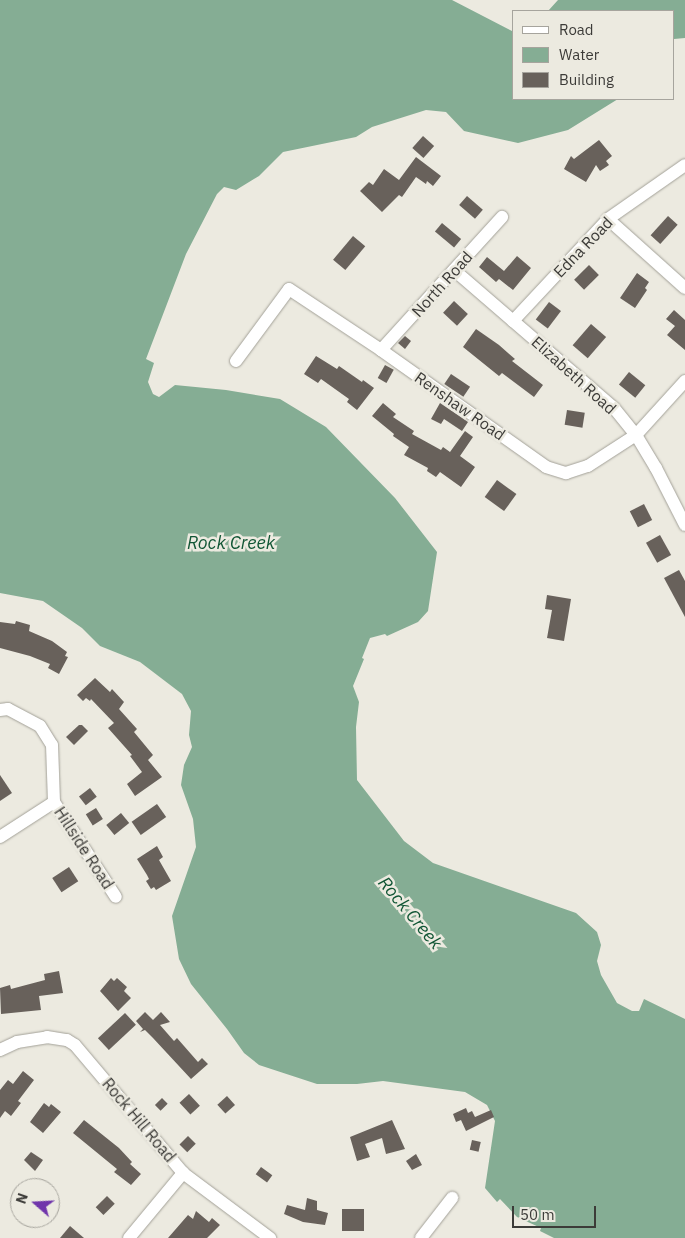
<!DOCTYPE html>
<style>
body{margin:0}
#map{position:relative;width:685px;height:1238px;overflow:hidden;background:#eceae0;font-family:"IBM Plex Sans",sans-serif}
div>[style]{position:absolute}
.water>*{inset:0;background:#85ad94}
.building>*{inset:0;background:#68615b;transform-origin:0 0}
.roads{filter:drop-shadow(0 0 1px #a3a198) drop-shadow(0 0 1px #a3a198)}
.minor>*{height:12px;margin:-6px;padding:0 6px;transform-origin:6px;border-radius:6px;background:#fff}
span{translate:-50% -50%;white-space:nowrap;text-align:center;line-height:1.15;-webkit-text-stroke:5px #eceae0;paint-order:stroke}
.street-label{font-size:16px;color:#3c3b38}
.water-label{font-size:18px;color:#115635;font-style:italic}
.legend{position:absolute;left:512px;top:10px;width:162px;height:90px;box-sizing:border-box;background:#eceae0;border:1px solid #a6a49d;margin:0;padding:6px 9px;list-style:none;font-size:15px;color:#3c3b38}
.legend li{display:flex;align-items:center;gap:10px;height:25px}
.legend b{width:25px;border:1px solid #a6a49d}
.north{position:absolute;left:10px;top:1178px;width:50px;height:50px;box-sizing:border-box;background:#eceae0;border:1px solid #a6a49d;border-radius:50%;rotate:289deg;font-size:14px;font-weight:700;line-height:20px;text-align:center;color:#3c3b38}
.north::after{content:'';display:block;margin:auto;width:18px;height:22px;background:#7035ab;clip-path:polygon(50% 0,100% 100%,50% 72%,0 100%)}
.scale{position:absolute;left:512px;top:1206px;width:84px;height:22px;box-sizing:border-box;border:2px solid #3c3b38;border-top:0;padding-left:6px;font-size:15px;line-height:18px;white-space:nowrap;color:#3c3b38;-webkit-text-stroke:4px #eceae0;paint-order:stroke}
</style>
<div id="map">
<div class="water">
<div style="clip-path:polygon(0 0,452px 0,514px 32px,514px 99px,618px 99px,568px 130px,518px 143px,464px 131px,446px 112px,426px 110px,372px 127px,356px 137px,283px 152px,259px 176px,236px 190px,224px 187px,217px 194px,186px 254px,146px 359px,154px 363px,148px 382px,153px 394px,159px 397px,175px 385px,226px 390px,280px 399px,326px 427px,395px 498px,437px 552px,428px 611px,418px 622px,387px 636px,385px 634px,370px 638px,362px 658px,364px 659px,353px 686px,359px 702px,356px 727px,357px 780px,404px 841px,433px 863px,576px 913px,597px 932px,601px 945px,597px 961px,601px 975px,617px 1003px,632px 1011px,639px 1011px,644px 999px,685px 1019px,685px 1238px,554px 1238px,540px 1231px,541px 1228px,517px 1217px,500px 1199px,497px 1202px,485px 1188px,495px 1121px,487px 1105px,465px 1092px,383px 1081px,357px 1084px,317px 1084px,259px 1065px,244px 1053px,227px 1029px,191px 984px,179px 959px,172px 916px,196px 847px,193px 819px,181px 785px,184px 765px,192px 747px,189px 735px,191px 711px,182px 694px,140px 662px,100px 646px,82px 628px,43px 601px,0 593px)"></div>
<div style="clip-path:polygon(558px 0,685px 0,685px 38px,674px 39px,674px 11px,548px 11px)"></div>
</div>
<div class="building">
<div style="left:423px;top:136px;width:15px;height:16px;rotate:42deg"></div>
<div style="clip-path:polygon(599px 140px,612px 156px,606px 161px,609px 165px,600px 171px,596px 165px,586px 182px,564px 169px,571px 156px,574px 159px)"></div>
<div style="clip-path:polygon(416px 157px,441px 176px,433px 186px,427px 181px,426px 184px,416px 177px,402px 197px,399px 195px,382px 212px,360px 191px,369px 182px,373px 185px,384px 169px,399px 180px)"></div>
<div style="left:467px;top:196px;width:21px;height:12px;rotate:41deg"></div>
<div style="left:668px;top:216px;width:13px;height:26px;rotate:42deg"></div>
<div style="left:442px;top:223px;width:25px;height:11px;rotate:40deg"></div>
<div style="left:353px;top:236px;width:16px;height:31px;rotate:40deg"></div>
<div style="clip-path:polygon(517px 256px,531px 268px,513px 290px,499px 279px,496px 282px,479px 267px,487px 257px,504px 271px)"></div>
<div style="left:589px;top:265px;width:14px;height:21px;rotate:45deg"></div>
<div style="clip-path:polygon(637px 273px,649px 282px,645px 288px,647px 290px,635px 308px,620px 298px)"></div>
<div style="left:454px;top:301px;width:19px;height:16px;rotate:43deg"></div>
<div style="left:549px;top:302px;width:15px;height:22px;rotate:37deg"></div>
<div style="clip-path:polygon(674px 310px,685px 320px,685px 350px,667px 335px,675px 326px,666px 319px)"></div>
<div style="left:591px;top:324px;width:20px;height:28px;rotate:41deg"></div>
<div style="clip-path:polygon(476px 329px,499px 345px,515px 359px,512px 361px,543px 385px,534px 397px,502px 373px,499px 376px,463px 347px)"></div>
<div style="clip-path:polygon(405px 336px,411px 341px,405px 349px,398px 343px)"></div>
<div style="clip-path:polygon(316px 356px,337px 369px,339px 366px,362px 382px,363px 380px,374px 388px,357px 410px,347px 402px,349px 399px,321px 379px,318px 383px,304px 374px)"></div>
<div style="left:385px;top:365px;width:10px;height:15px;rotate:29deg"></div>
<div style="left:629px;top:372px;width:21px;height:16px;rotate:39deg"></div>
<div style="left:451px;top:374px;width:23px;height:12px;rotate:34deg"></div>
<div style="clip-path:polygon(383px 403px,396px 414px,393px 417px,414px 431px,412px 434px,441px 450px,443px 447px,450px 452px,465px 431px,473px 437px,460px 456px,475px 467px,461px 487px,440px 472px,436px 477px,427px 471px,428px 468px,404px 455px,409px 447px,393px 436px,394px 434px,372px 416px)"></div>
<div style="clip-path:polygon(440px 403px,468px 422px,462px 431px,444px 419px,441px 424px,431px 419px)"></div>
<div style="left:567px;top:410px;width:18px;height:15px;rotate:9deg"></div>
<div style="left:497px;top:480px;width:24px;height:21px;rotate:36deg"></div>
<div style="left:644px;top:504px;width:18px;height:16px;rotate:63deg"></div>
<div style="left:660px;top:535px;width:23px;height:16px;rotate:61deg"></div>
<div style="clip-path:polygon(679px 570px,685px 581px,685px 617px,664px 578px)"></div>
<div style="clip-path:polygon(547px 595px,571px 599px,564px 641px,547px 638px,552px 610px,545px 609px)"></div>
<div style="clip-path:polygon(16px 621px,30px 625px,29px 631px,52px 641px,67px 652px,65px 656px,68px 657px,59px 674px,48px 668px,50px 664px,30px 656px,0 648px,0 622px,15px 624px)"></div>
<div style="clip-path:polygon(95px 678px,110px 692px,112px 689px,124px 702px,119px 709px,137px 729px,134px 732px,153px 755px,148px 760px,162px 777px,135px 796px,127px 784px,142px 772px,130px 756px,132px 755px,108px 728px,114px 723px,91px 699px,90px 701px,86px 698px,83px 701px,77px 695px)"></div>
<div style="clip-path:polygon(79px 725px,82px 725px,88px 731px,74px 745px,66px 737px)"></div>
<div style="clip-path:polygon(0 775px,12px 793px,0 801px)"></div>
<div style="left:90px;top:788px;width:11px;height:14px;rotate:52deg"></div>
<div style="left:157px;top:804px;width:16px;height:31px;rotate:55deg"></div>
<div style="left:96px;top:808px;width:13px;height:12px;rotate:58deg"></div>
<div style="left:121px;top:813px;width:13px;height:19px;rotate:51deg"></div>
<div style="clip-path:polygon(157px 846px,163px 857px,159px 860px,171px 881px,156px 890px,154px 887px,151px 889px,146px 881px,149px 879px,147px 875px,137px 859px)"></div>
<div style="left:69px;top:867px;width:17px;height:20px;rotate:57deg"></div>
<div style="clip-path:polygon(59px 971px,63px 993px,39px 996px,41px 1010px,1px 1014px,0 988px,10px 985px,11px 989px,45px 980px,44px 974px)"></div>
<div style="clip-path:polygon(111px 978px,114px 981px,117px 978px,127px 987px,124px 991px,131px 998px,118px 1011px,100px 991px)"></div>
<div style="clip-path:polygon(145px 1012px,153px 1020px,161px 1012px,170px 1022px,160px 1025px,174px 1041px,177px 1038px,198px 1062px,202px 1058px,208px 1064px,191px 1079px,153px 1038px,145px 1030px,140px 1032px,143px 1029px,136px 1021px)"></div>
<div style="left:125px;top:1013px;width:16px;height:37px;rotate:47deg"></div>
<div style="clip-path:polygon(23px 1071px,34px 1080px,18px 1101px,21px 1103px,11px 1116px,5px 1111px,0 1118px,0 1090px,8px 1080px,13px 1084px)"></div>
<div style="left:189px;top:1094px;width:16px;height:13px;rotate:47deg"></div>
<div style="left:227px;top:1096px;width:12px;height:13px;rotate:48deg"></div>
<div style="left:162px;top:1098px;width:8px;height:10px;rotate:45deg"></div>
<div style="clip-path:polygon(44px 1103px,49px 1107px,51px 1104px,61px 1112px,43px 1133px,30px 1122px)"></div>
<div style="clip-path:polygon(466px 1108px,468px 1113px,472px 1111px,475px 1117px,491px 1110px,494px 1117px,466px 1131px,461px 1120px,456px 1122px,453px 1114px)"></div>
<div style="clip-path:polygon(84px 1120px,119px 1148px,132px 1162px,130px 1164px,141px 1174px,131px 1185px,114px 1172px,117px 1169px,73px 1133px)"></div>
<div style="clip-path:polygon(392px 1120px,405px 1149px,386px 1154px,382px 1138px,365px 1144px,370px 1157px,357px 1161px,350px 1137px)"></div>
<div style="left:188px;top:1136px;width:11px;height:12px;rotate:45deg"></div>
<div style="left:472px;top:1140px;width:9px;height:10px;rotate:13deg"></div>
<div style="clip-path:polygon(31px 1152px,43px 1160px,35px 1171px,24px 1160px)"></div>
<div style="clip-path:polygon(416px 1154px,422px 1165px,412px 1170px,406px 1161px)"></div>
<div style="left:261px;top:1167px;width:14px;height:9px;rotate:36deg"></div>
<div style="left:107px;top:1196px;width:11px;height:16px;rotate:45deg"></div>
<div style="clip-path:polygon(307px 1198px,317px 1201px,317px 1210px,328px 1213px,325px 1225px,303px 1222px,284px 1214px,287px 1205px,305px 1210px)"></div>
<div style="left:364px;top:1209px;width:22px;height:22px;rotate:90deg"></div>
<div style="clip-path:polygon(196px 1211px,209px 1222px,212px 1218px,220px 1225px,207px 1238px,168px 1238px,188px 1215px,193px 1219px)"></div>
<div style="clip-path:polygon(70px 1226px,84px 1238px,60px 1238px)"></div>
</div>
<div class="roads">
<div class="minor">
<div style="left:608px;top:219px;width:103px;rotate:41.9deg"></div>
<div style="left:454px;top:270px;width:211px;rotate:40.8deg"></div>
<div style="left:614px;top:408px;width:35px;rotate:51deg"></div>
<div style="left:636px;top:435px;width:39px;rotate:59deg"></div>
<div style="left:656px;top:468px;width:64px;rotate:63deg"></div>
<div style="left:513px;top:321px;width:139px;rotate:-47deg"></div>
<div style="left:608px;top:219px;width:94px;rotate:-35deg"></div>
<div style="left:381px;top:350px;width:180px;rotate:-47.7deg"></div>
<div style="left:236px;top:361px;width:89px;rotate:-53.6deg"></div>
<div style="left:289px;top:289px;width:110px;rotate:33.5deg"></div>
<div style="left:381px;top:350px;width:202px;rotate:35.3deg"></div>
<div style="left:546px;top:467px;width:21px;rotate:17deg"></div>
<div style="left:566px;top:473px;width:23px;rotate:-18deg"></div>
<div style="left:588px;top:466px;width:57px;rotate:-32.9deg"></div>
<div style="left:636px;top:435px;width:73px;rotate:-47.8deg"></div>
<div style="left:0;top:710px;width:8px;rotate:-7deg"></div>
<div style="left:8px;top:709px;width:36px;rotate:28deg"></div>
<div style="left:40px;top:726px;width:22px;rotate:58deg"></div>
<div style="left:52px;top:745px;width:57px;rotate:88deg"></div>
<div style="left:54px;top:802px;width:113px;rotate:56.9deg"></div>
<div style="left:0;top:837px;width:64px;rotate:-32.9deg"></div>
<div style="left:0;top:1050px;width:19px;rotate:-25deg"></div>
<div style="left:17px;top:1042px;width:30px;rotate:-9deg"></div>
<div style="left:47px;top:1037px;width:20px;rotate:9deg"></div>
<div style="left:67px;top:1040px;width:9px;rotate:32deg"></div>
<div style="left:75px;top:1045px;width:167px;rotate:49.8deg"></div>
<div style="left:183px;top:1173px;width:109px;rotate:36.8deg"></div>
<div style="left:129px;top:1238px;width:85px;rotate:-50.3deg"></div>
<div style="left:421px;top:1238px;width:51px;rotate:-52.2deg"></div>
</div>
</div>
<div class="street-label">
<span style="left:583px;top:247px;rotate:-46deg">Edna Road</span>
<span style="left:442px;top:284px;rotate:-48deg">North Road</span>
<span style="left:574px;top:375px;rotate:42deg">Elizabeth Road</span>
<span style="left:460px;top:406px;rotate:35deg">Renshaw Road</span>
<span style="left:84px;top:848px;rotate:57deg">Hillside Road</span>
<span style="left:139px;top:1120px;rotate:50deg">Rock Hill Road</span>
</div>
<div class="water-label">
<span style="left:231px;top:543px">Rock Creek</span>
<span style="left:410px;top:913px;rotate:50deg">Rock Creek</span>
</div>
<ul class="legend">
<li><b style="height:6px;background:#fff"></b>Road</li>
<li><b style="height:14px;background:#85ad94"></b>Water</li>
<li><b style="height:14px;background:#68615b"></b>Building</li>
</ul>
<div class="north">N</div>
<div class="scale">50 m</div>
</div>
